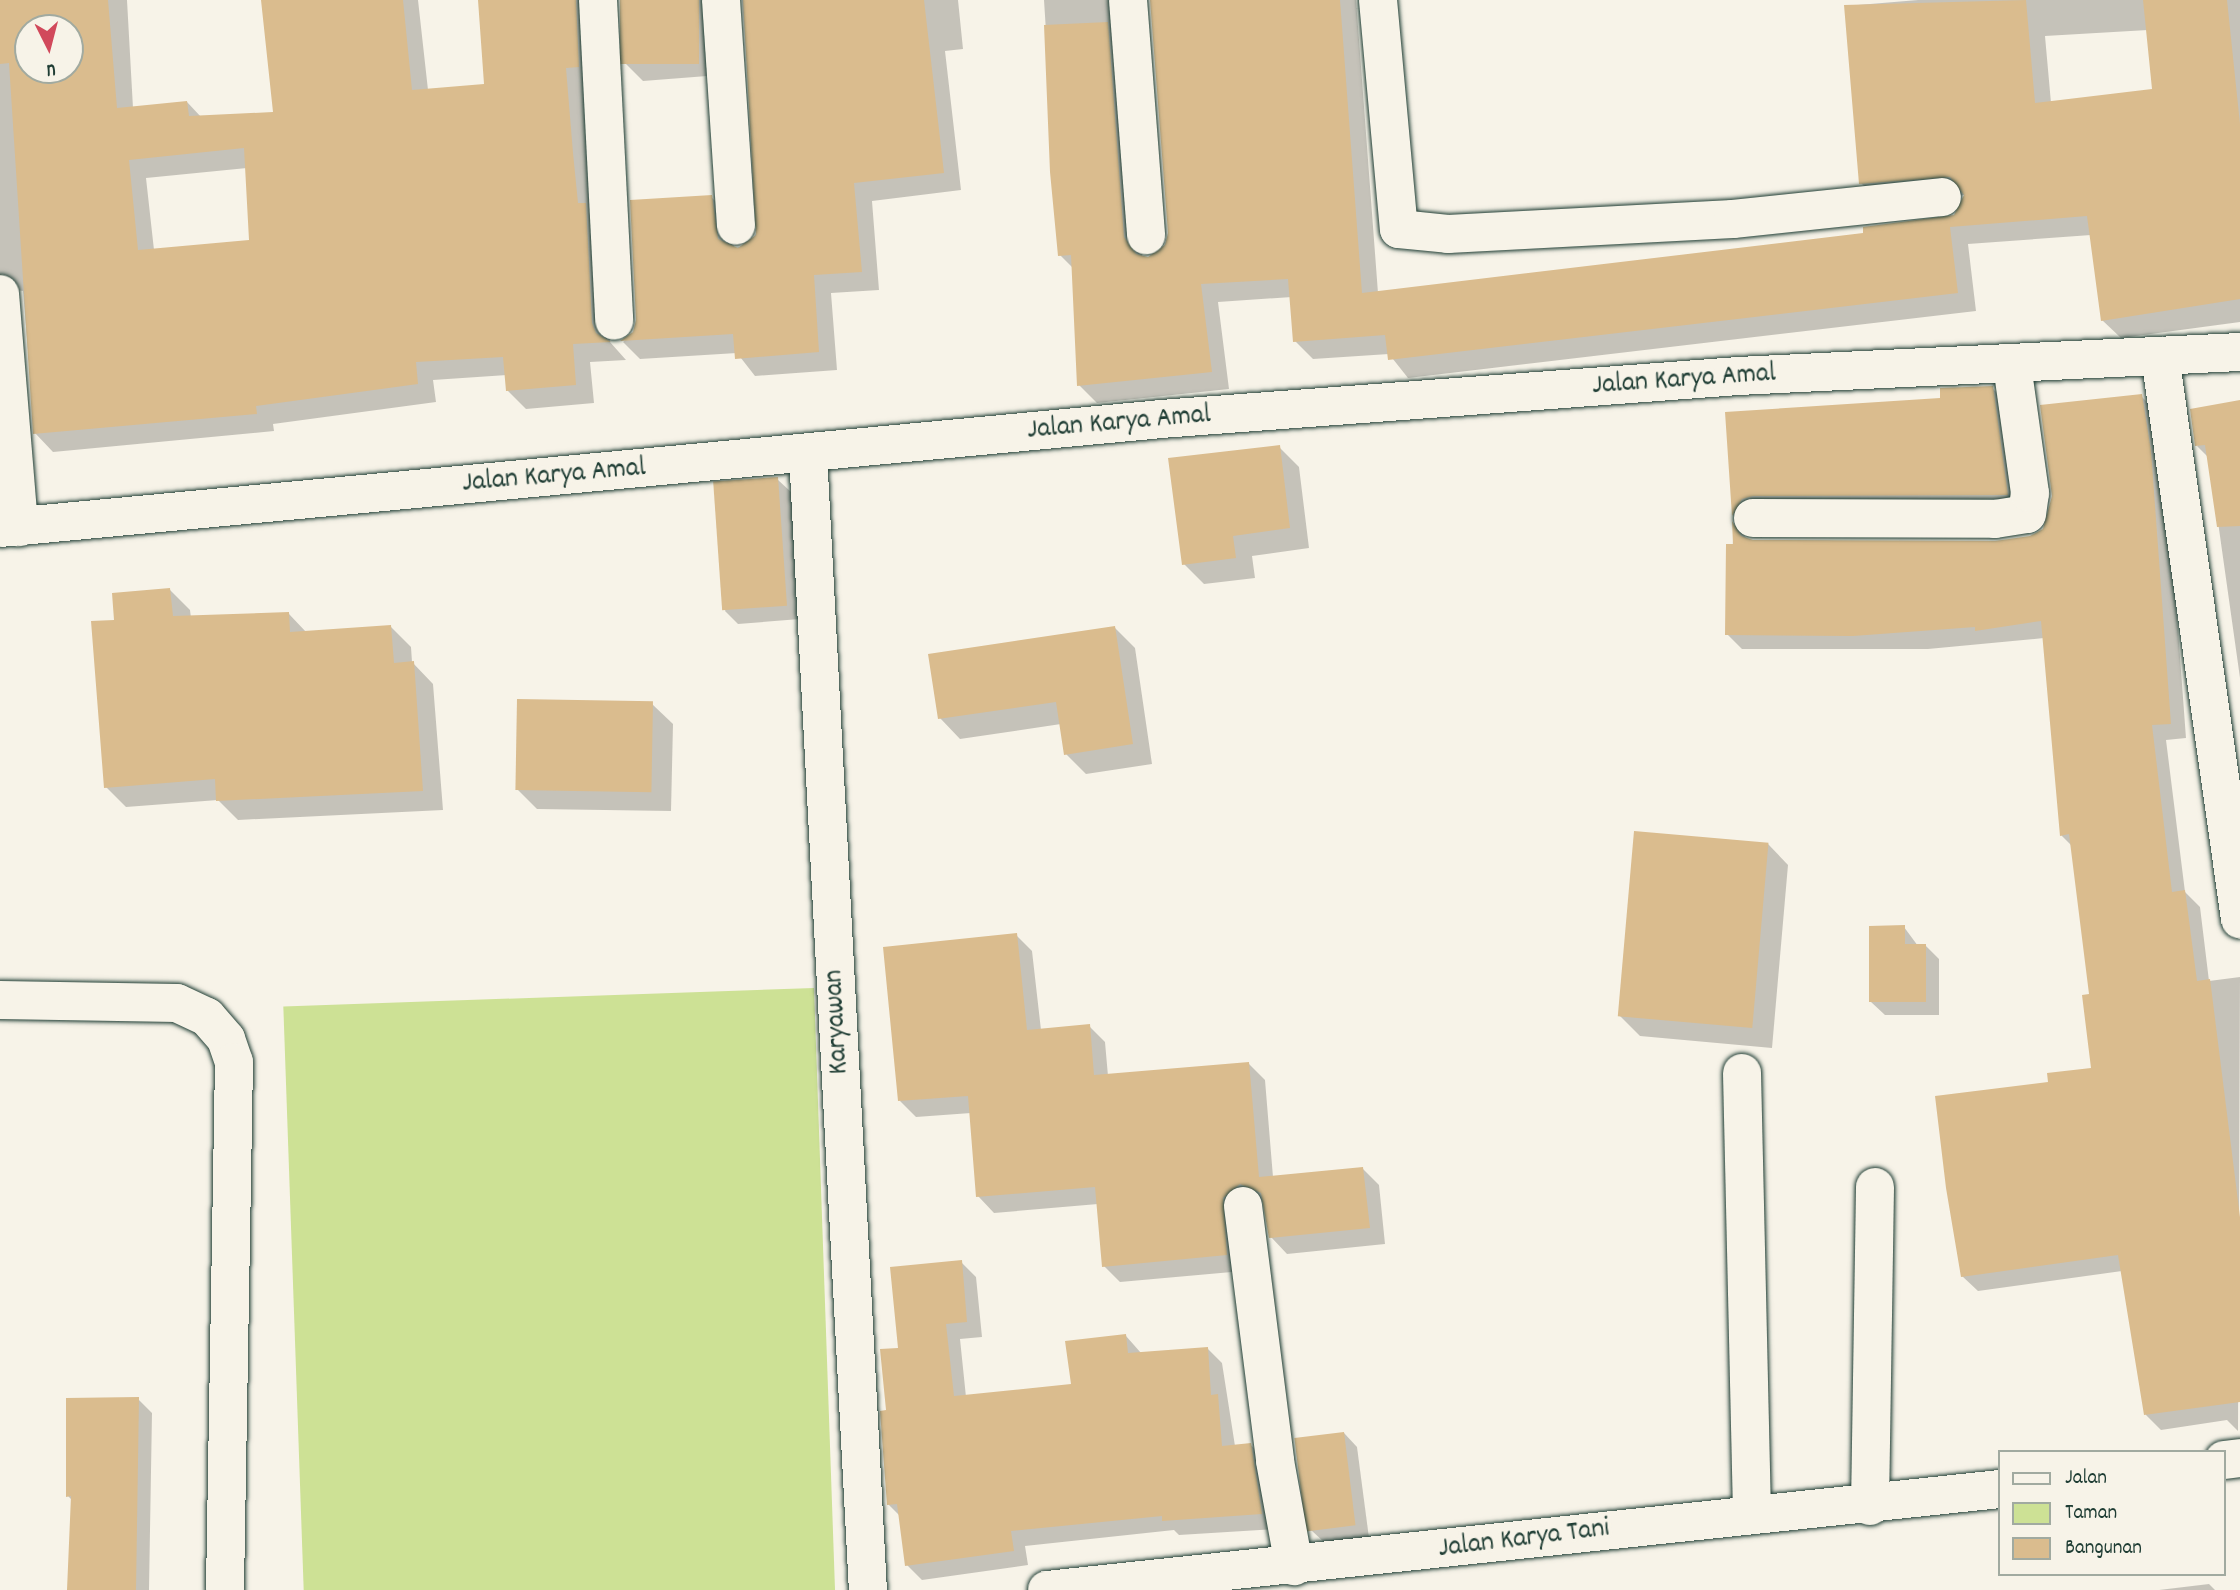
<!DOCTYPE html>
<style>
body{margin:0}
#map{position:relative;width:2240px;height:1590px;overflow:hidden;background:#f7f3e8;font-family:Dekko,sans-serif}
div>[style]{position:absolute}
.green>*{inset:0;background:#cde195;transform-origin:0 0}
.shadow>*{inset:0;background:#0003}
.building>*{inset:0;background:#dabc8e;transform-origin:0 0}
.roads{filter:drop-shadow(0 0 2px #1f3d34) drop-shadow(0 0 2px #1f3d34)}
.minor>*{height:38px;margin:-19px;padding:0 19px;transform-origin:19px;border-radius:19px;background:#f7f3e8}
span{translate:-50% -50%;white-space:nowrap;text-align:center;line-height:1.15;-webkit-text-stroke:7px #f7f3e8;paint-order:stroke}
.street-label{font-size:28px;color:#1f3d34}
.legend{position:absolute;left:1998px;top:1450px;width:228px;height:126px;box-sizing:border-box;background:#f7f3e8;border:2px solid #a1aaa0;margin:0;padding:9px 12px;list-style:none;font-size:21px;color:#1f3d34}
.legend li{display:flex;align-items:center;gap:14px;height:35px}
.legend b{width:35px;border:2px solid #a1aaa0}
.north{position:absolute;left:14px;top:14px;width:70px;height:70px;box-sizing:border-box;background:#f7f3e8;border:2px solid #a1aaa0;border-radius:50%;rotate:174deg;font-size:19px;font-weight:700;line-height:28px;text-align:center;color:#1f3d34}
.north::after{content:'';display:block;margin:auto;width:24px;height:32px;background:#d1495b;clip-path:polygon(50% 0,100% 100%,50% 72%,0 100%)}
</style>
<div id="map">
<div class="green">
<div style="left:814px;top:988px;width:603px;height:531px;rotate:88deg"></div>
</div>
<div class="shadow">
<div style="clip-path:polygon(evenodd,0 0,127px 0,133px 108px,187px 102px,202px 118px,274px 114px,263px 0,418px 0,428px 90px,486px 86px,480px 0,609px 0,604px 223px,610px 342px,626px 360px,590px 362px,594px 403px,526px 409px,508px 391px,507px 375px,433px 380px,436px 402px,273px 424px,274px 431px,53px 452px,35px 433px,23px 291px,16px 290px,0 301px,0 0,28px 28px,70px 28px,70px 70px,28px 70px,28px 28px,0 0,247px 168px,251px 242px,154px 250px,146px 178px,247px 168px)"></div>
<div style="clip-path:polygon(622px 0,732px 0,720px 75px,643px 81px,625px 63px)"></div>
<div style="clip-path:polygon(742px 0,958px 0,963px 49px,945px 51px,961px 190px,872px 201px,879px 290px,831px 293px,837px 370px,755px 376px,737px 353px,640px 359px,623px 342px,635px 333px,711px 197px,730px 215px,734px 248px,750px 245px,760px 225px)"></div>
<div style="clip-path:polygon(evenodd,1044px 0,1138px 0,1124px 21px,1142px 256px,1147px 259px,1160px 254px,1170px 234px,1152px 0,1356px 0,1378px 293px,1865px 235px,1957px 216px,1965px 195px,1879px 201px,1861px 183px,1846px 6px,1918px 0,2240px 0,2240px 322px,2121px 338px,2102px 320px,2091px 235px,1968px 244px,1976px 311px,1408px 378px,1389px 354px,1313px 359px,1295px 341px,1292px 297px,1218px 302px,1229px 389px,1097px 403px,1079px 385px,1073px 268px,1060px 255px,1044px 0,2148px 30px,2154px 91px,2051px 103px,2045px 36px,2148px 30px)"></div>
<div style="clip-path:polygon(1992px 388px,2010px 406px,2025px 512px,1750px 533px,1733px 515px,1727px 414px,1942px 400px)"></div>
<div style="clip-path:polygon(2141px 396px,2156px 411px,2166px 468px,2186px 738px,2166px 740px,2185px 892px,2200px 907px,2209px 981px,2240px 977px,2238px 1431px,2227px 1420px,2161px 1430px,2146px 1415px,2122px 1271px,1978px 1291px,1962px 1276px,2093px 1070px,2091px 996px,2072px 846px,2061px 835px,2044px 638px,1928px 649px,1742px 649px,1727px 634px,1734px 525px,1748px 540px,1995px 543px,2031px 537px,2045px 530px)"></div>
<div style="clip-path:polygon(2240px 402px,2240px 678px,2209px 458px,2197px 446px)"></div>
<div style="clip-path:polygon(1279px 447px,1299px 467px,1309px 548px,1252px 556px,1255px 578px,1204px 584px,1184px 564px)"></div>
<div style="clip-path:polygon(777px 479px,791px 492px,800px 619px,738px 624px,725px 611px)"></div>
<div style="clip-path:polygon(170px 590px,190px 610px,191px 618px,289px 614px,307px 633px,391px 627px,411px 647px,412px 662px,433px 684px,443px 810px,238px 820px,218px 800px,126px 807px,106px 787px,116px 621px)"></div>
<div style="clip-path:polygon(1115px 628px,1135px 648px,1152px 764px,1086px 774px,1066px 754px,1061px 724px,960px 739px,940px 718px)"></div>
<div style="clip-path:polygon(652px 704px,673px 724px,671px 811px,537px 809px,517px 789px)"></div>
<div style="clip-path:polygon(1768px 844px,1788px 865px,1772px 1048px,1640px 1036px,1620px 1016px)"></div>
<div style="clip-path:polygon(1904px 927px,1918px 946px,1925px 945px,1939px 959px,1939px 1015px,1885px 1015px,1871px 1002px)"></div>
<div style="clip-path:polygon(1016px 935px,1032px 951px,1041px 1030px,1089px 1026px,1105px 1042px,1108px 1076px,1249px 1064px,1265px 1080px,1273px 1177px,1363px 1169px,1379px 1185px,1385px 1244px,1287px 1254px,1271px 1237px,1264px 1203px,1257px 1200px,1243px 1271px,1120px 1282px,1104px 1266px,1098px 1204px,994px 1213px,978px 1196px,971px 1113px,916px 1117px,900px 1101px)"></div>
<div style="clip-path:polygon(961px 1262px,976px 1277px,982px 1337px,960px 1339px,966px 1397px,1073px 1385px,1126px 1336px,1141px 1353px,1207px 1348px,1222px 1363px,1235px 1446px,1250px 1444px,1265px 1460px,1276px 1529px,1179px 1535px,1174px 1530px,1025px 1546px,1028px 1565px,922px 1580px,907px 1565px,900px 1516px,888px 1504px,888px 1412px,900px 1349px)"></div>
<div style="clip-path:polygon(138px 1399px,152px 1413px,149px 1590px,69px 1590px,73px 1501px,68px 1496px)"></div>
<div style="clip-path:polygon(1344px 1433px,1357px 1447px,1369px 1538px,1325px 1543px,1311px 1530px)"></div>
<div style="clip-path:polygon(2209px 1584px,2215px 1590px,2159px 1590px)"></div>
</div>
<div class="building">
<div style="clip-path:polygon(evenodd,0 0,108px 0,117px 108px,187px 101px,189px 116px,273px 112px,261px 0,403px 0,412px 90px,484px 84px,478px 0,576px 0,579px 67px,566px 68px,573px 153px,578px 203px,586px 203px,592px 323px,596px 333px,611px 342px,573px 344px,576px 385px,506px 391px,503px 357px,416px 362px,418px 384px,256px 406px,257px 414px,33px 434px,9px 63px,0 64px,0 0,28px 28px,70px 28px,70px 70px,28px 70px,28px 28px,0 0,244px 148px,249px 240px,138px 250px,129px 160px,244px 148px)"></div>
<div style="left:620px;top:0;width:79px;height:64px"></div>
<div style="clip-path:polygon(743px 0,924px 0,944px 173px,854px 183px,862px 272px,814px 275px,819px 352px,735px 359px,733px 334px,620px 341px,633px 332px,636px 320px,630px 200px,712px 195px,718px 239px,738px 248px,756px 235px)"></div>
<div style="clip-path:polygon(1150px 0,1340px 0,1362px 293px,1863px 233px,1863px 227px,1954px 215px,1964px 195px,1950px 177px,1859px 184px,1844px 5px,2026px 0,2035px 103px,2152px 89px,2143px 0,2227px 0,2240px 124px,2240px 299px,2101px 321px,2087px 216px,1950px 227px,1958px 293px,1388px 360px,1385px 335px,1293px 342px,1288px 279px,1201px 284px,1212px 372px,1077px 386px,1071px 255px,1058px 256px,1050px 172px,1044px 25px,1108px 22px,1124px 237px,1136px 254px,1148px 257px,1165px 245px,1168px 233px)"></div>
<div style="clip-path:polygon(1993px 386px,2008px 495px,1753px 496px,1742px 499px,1732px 516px,1725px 412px,1940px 398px,1940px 388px)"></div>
<div style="clip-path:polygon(2142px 394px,2151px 451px,2171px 724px,2152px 725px,2172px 892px,2185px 890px,2197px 981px,2210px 979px,2240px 1217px,2240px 1402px,2144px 1415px,2118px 1255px,1961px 1277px,1946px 1188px,1935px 1096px,2048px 1082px,2047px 1073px,2091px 1068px,2082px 995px,2089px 994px,2069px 834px,2060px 836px,2041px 621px,1975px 631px,1975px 627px,1853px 636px,1725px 635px,1726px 544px,1733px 544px,1732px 521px,1741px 536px,1753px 540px,1995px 541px,2030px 536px,2043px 529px,2052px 496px,2040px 405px)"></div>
<div style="clip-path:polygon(2240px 400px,2240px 526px,2217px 527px,2205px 445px,2195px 446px,2190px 409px)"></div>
<div style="clip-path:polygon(1280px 445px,1290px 528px,1233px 536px,1236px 558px,1182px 565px,1168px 458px)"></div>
<div style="left:778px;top:477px;width:129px;height:65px;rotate:86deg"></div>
<div style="clip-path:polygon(170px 588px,173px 616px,289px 612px,290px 632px,391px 625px,394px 663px,414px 661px,423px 791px,216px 801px,215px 779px,104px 788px,91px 621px,114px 620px,112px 593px)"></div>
<div style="clip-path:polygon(1115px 626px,1133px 744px,1064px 755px,1056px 702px,938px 719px,928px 654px)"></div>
<div style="left:517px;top:699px;width:136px;height:91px;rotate:1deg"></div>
<div style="left:1634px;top:831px;width:135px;height:186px;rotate:5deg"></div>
<div style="clip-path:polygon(1905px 925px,1905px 944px,1926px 944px,1926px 1002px,1869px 1002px,1869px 926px)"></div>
<div style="clip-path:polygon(1017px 933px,1027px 1030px,1090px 1024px,1094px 1075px,1249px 1062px,1259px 1177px,1363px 1167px,1370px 1228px,1269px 1238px,1261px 1193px,1240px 1184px,1223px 1198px,1227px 1255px,1102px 1267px,1095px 1187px,976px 1197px,968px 1096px,898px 1101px,883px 947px)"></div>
<div style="clip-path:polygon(962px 1260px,967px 1322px,946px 1324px,954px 1396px,1071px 1384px,1065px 1341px,1126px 1334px,1128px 1353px,1208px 1347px,1211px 1395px,1218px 1394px,1222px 1446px,1251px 1443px,1262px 1514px,1162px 1521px,1162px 1516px,1011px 1531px,1014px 1551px,905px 1566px,897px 1504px,887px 1505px,880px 1411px,886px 1410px,880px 1349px,898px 1348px,890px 1267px)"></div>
<div style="clip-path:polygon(139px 1397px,136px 1590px,67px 1590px,71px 1496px,66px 1497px,66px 1398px)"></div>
<div style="left:1344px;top:1432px;width:94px;height:50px;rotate:83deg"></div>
</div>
<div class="roads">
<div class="minor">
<div style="left:598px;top:0;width:321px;rotate:87.1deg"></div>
<div style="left:721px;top:0;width:226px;rotate:86.2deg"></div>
<div style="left:1128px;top:0;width:236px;rotate:85.6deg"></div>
<div style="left:1378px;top:0;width:230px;rotate:84.8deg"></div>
<div style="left:1399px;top:229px;width:49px;rotate:5.8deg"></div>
<div style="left:1448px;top:234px;width:285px;rotate:-3deg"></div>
<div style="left:1733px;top:219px;width:210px;rotate:-6deg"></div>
<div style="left:0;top:294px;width:234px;rotate:85.3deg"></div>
<div style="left:2160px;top:356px;width:569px;rotate:81.91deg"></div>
<div style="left:808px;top:454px;width:1138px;rotate:86.98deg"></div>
<div style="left:1753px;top:518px;width:242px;rotate:0.2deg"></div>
<div style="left:1995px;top:519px;width:32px;rotate:-9deg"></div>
<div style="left:2027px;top:514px;width:21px;rotate:-82deg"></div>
<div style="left:2030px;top:493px;width:129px;rotate:-98deg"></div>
<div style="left:0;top:528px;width:1166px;rotate:-5.36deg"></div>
<div style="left:1161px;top:419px;width:579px;rotate:-4.26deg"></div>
<div style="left:1738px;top:376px;width:503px;rotate:-2.74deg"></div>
<div style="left:0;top:1000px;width:177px;rotate:1deg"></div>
<div style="left:177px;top:1003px;width:33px;rotate:25deg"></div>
<div style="left:207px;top:1017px;width:29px;rotate:49deg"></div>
<div style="left:226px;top:1039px;width:24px;rotate:71deg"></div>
<div style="left:234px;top:1062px;width:528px;rotate:90.98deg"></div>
<div style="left:1742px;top:1073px;width:440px;rotate:88.7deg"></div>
<div style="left:1243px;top:1206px;width:257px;rotate:82.8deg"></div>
<div style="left:1275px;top:1461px;width:107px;rotate:79.7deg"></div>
<div style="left:2224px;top:1460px;width:16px;rotate:-7deg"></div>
<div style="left:1870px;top:1506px;width:319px;rotate:-89.1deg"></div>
<div style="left:1047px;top:1590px;width:958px;rotate:-6.05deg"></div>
</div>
</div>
<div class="street-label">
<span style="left:1684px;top:381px;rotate:-4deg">Jalan Karya Amal</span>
<span style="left:1119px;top:424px;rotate:-5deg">Jalan Karya Amal</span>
<span style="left:554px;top:477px;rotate:-5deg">Jalan Karya Amal</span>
<span style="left:838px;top:1022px;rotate:-93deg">Karyawan</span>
<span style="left:1524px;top:1540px;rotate:-7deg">Jalan Karya Tani</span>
</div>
<ul class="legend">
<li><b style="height:9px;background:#f7f3e8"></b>Jalan</li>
<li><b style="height:19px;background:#cde195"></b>Taman</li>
<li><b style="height:19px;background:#dabc8e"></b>Bangunan</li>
</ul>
<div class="north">U</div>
</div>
